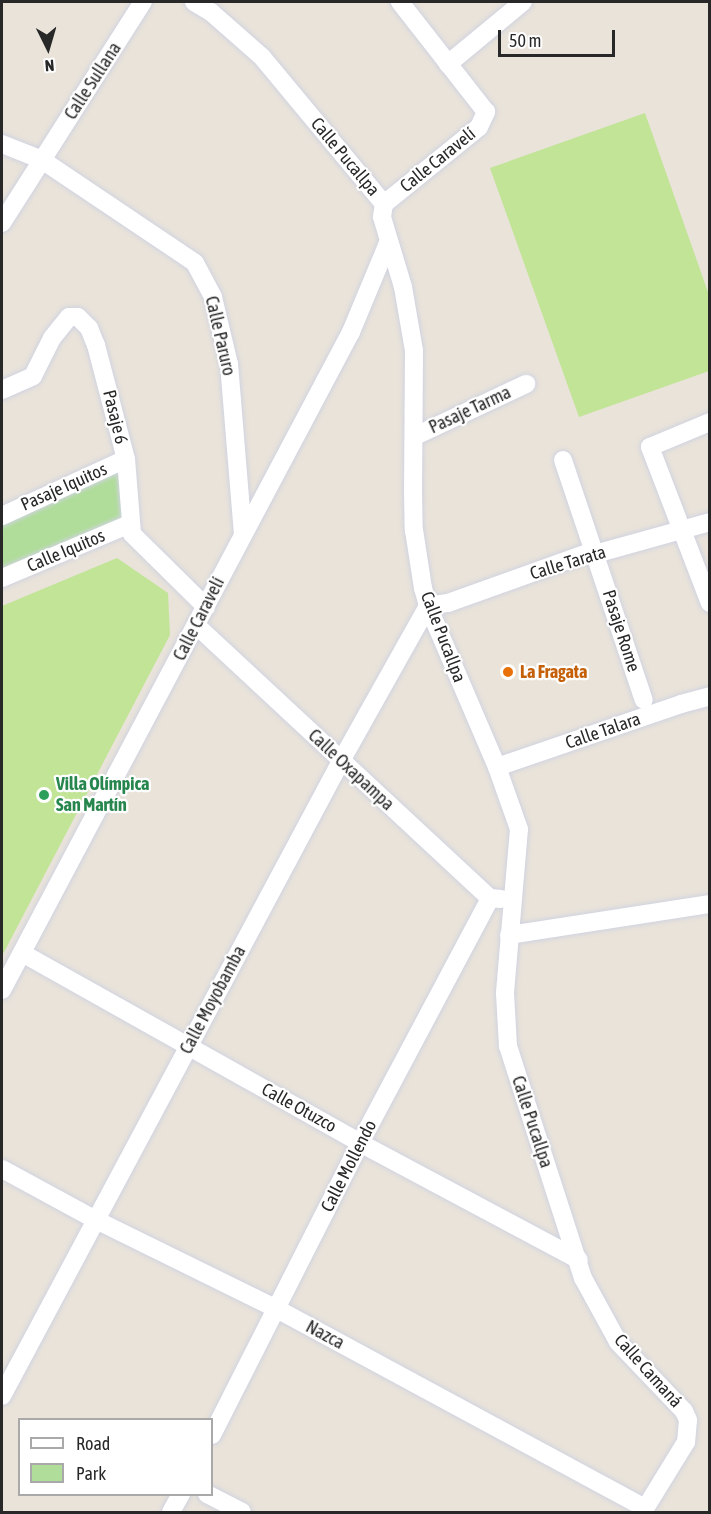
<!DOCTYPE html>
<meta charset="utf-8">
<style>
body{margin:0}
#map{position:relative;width:711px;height:1514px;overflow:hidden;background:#e9e3da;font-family:"Asap Condensed",sans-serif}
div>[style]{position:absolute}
.green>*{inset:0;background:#b0dd9a}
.pitch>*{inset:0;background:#c2e496}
.roads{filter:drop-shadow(0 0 2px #d0d3e0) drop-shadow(0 0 2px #d0d3e0)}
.minor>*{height:18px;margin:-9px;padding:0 9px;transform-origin:9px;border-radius:9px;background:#fff}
.dots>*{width:16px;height:16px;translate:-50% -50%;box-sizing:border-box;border:3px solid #fff;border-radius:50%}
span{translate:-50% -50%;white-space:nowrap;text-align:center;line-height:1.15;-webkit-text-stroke:4.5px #fff;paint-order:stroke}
.street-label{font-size:18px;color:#282828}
.food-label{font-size:18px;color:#c56008;font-weight:700}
.left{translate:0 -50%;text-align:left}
.leisure-label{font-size:18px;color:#27864d;font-weight:700}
.frame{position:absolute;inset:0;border:3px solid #282828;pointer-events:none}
.legend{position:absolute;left:18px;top:1418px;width:195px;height:78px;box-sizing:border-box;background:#fff;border:2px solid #a9a9a9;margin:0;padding:8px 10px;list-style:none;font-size:18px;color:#282828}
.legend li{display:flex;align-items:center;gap:12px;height:30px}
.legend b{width:30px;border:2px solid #a9a9a9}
.north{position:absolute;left:18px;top:18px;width:60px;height:60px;-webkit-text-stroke:4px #fff;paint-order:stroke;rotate:175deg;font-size:16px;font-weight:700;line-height:24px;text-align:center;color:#282828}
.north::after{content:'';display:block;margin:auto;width:21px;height:27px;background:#282828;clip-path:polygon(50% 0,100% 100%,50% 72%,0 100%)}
.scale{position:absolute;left:498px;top:30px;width:117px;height:27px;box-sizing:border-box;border:3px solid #282828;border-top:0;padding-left:8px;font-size:18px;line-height:21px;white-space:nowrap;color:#282828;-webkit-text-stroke:4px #fff;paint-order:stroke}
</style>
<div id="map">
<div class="green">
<div style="clip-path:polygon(121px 466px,122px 517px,117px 523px,2px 573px,2px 524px)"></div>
</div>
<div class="pitch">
<div style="clip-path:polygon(645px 113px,709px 295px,709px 371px,579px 417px,490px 168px)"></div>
<div style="clip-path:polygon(117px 558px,168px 593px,170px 635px,2px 956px,2px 606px)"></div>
</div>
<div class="roads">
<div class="minor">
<div style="left:194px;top:2px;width:21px;rotate:31deg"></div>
<div style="left:212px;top:13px;width:67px;rotate:41.3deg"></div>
<div style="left:262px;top:57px;width:191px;rotate:50.3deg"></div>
<div style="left:384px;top:204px;width:13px;rotate:99deg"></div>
<div style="left:382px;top:217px;width:73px;rotate:73.3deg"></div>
<div style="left:403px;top:287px;width:65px;rotate:80.2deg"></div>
<div style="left:414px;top:351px;width:140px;rotate:90.4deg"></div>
<div style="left:413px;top:491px;width:39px;rotate:89deg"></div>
<div style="left:414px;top:530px;width:59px;rotate:81.2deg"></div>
<div style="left:423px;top:588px;width:19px;rotate:74deg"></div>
<div style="left:428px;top:606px;width:175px;rotate:66.8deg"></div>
<div style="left:497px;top:767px;width:66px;rotate:70.5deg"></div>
<div style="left:519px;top:829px;width:165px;rotate:94.9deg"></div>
<div style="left:505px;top:993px;width:53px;rotate:86.8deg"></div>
<div style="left:508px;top:1046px;width:244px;rotate:72.1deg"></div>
<div style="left:583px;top:1278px;width:73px;rotate:61.3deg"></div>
<div style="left:618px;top:1342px;width:95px;rotate:46.3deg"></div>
<div style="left:684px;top:1411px;width:10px;rotate:66deg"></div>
<div style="left:688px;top:1420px;width:22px;rotate:95deg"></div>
<div style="left:686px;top:1442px;width:82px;rotate:121.6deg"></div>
<div style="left:448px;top:64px;width:97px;rotate:-39.6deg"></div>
<div style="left:2px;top:144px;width:43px;rotate:21.8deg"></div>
<div style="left:42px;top:160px;width:184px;rotate:33.9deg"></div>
<div style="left:195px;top:263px;width:38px;rotate:62deg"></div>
<div style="left:213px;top:297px;width:69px;rotate:76.6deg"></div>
<div style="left:229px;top:364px;width:170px;rotate:85.3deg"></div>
<div style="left:384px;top:204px;width:122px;rotate:-39deg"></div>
<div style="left:479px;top:127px;width:17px;rotate:-65deg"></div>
<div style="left:486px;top:112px;width:140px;rotate:-128deg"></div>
<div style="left:2px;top:223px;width:262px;rotate:-57.5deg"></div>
<div style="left:2px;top:390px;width:34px;rotate:-24deg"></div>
<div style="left:33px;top:376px;width:42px;rotate:-63.4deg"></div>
<div style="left:52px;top:338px;width:27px;rotate:-51deg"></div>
<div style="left:69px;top:317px;width:9px"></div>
<div style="left:78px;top:317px;width:16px;rotate:45deg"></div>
<div style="left:89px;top:328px;width:18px;rotate:68deg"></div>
<div style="left:96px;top:345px;width:118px;rotate:75.3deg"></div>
<div style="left:126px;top:459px;width:75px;rotate:85.4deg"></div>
<div style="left:132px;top:534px;width:104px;rotate:44.6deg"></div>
<div style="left:710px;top:422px;width:65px;rotate:157.4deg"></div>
<div style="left:650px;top:447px;width:167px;rotate:69deg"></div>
<div style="left:415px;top:436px;width:123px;rotate:-25.1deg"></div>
<div style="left:563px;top:460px;width:253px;rotate:71.4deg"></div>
<div style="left:2px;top:516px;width:136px;rotate:-24.7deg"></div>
<div style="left:2px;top:578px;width:139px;rotate:-22.9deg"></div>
<div style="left:428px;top:606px;width:20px;rotate:-9deg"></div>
<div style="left:448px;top:603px;width:149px;rotate:-19.7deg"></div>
<div style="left:588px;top:553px;width:7px;rotate:8deg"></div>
<div style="left:595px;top:554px;width:119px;rotate:-15.5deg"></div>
<div style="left:197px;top:626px;width:400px;rotate:42.9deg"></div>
<div style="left:490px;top:898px;width:11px;rotate:5deg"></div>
<div style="left:497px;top:767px;width:194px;rotate:-18.9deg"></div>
<div style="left:681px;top:704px;width:30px;rotate:-15deg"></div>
<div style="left:509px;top:935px;width:203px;rotate:-8.8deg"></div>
<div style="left:22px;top:953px;width:388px;rotate:29.3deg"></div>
<div style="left:360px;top:1143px;width:248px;rotate:28.1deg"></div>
<div style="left:2px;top:990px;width:745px;rotate:-62.06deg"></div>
<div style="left:351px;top:332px;width:96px;rotate:-67.4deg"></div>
<div style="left:2px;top:1169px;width:107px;rotate:28.5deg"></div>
<div style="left:96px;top:1220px;width:202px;rotate:26.2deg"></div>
<div style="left:277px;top:1309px;width:418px;rotate:28.4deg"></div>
<div style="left:2px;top:1396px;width:720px;rotate:-61.9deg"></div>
<div style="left:341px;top:761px;width:178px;rotate:-60.7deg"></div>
<div style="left:212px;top:1435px;width:327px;rotate:-63.1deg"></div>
<div style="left:360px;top:1143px;width:277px;rotate:-62deg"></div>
<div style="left:207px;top:1494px;width:39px;rotate:27deg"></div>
<div style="left:171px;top:1512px;width:21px;rotate:-61deg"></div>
</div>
</div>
<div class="dots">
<div style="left:508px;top:672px;background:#e8710a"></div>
<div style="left:44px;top:795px;background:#2e9e5b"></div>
</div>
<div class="street-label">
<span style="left:93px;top:81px;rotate:-57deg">Calle Sullana</span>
<span style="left:345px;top:157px;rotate:50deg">Calle Pucallpa</span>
<span style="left:438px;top:160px;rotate:-39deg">Calle Caravelí</span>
<span style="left:220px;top:336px;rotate:77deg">Calle Paruro</span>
<span style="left:470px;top:410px;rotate:-25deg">Pasaje Tarma</span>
<span style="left:115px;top:417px;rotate:76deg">Pasaje 6</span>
<span style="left:64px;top:487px;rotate:-24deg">Pasaje Iquitos</span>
<span style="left:66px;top:551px;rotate:-23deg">Calle Iquitos</span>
<span style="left:568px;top:563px;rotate:-17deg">Calle Tarata</span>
<span style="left:199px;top:619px;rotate:-63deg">Calle Caravelí</span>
<span style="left:621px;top:631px;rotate:72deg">Pasaje Rome</span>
<span style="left:443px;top:637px;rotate:69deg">Calle Pucallpa</span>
<span style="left:603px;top:731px;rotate:-19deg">Calle Talara</span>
<span style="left:351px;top:770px;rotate:43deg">Calle Oxapampa</span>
<span style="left:213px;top:1000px;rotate:-62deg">Calle Moyobamba</span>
<span style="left:299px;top:1108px;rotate:29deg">Calle Otuzco</span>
<span style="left:532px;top:1122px;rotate:72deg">Calle Pucallpa</span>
<span style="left:349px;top:1166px;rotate:-63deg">Calle Mollendo</span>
<span style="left:325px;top:1335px;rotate:28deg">Nazca</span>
<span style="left:648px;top:1371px;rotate:48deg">Calle Camaná</span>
</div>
<div class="food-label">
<span class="left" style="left:520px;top:672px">La Fragata</span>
</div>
<div class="leisure-label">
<span class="left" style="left:56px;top:795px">Villa Olímpica<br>San Martín</span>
</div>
<div class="frame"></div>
<ul class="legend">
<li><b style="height:8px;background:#fff"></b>Road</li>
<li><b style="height:16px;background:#b0dd9a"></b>Park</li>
</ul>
<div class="north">N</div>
<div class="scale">50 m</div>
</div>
